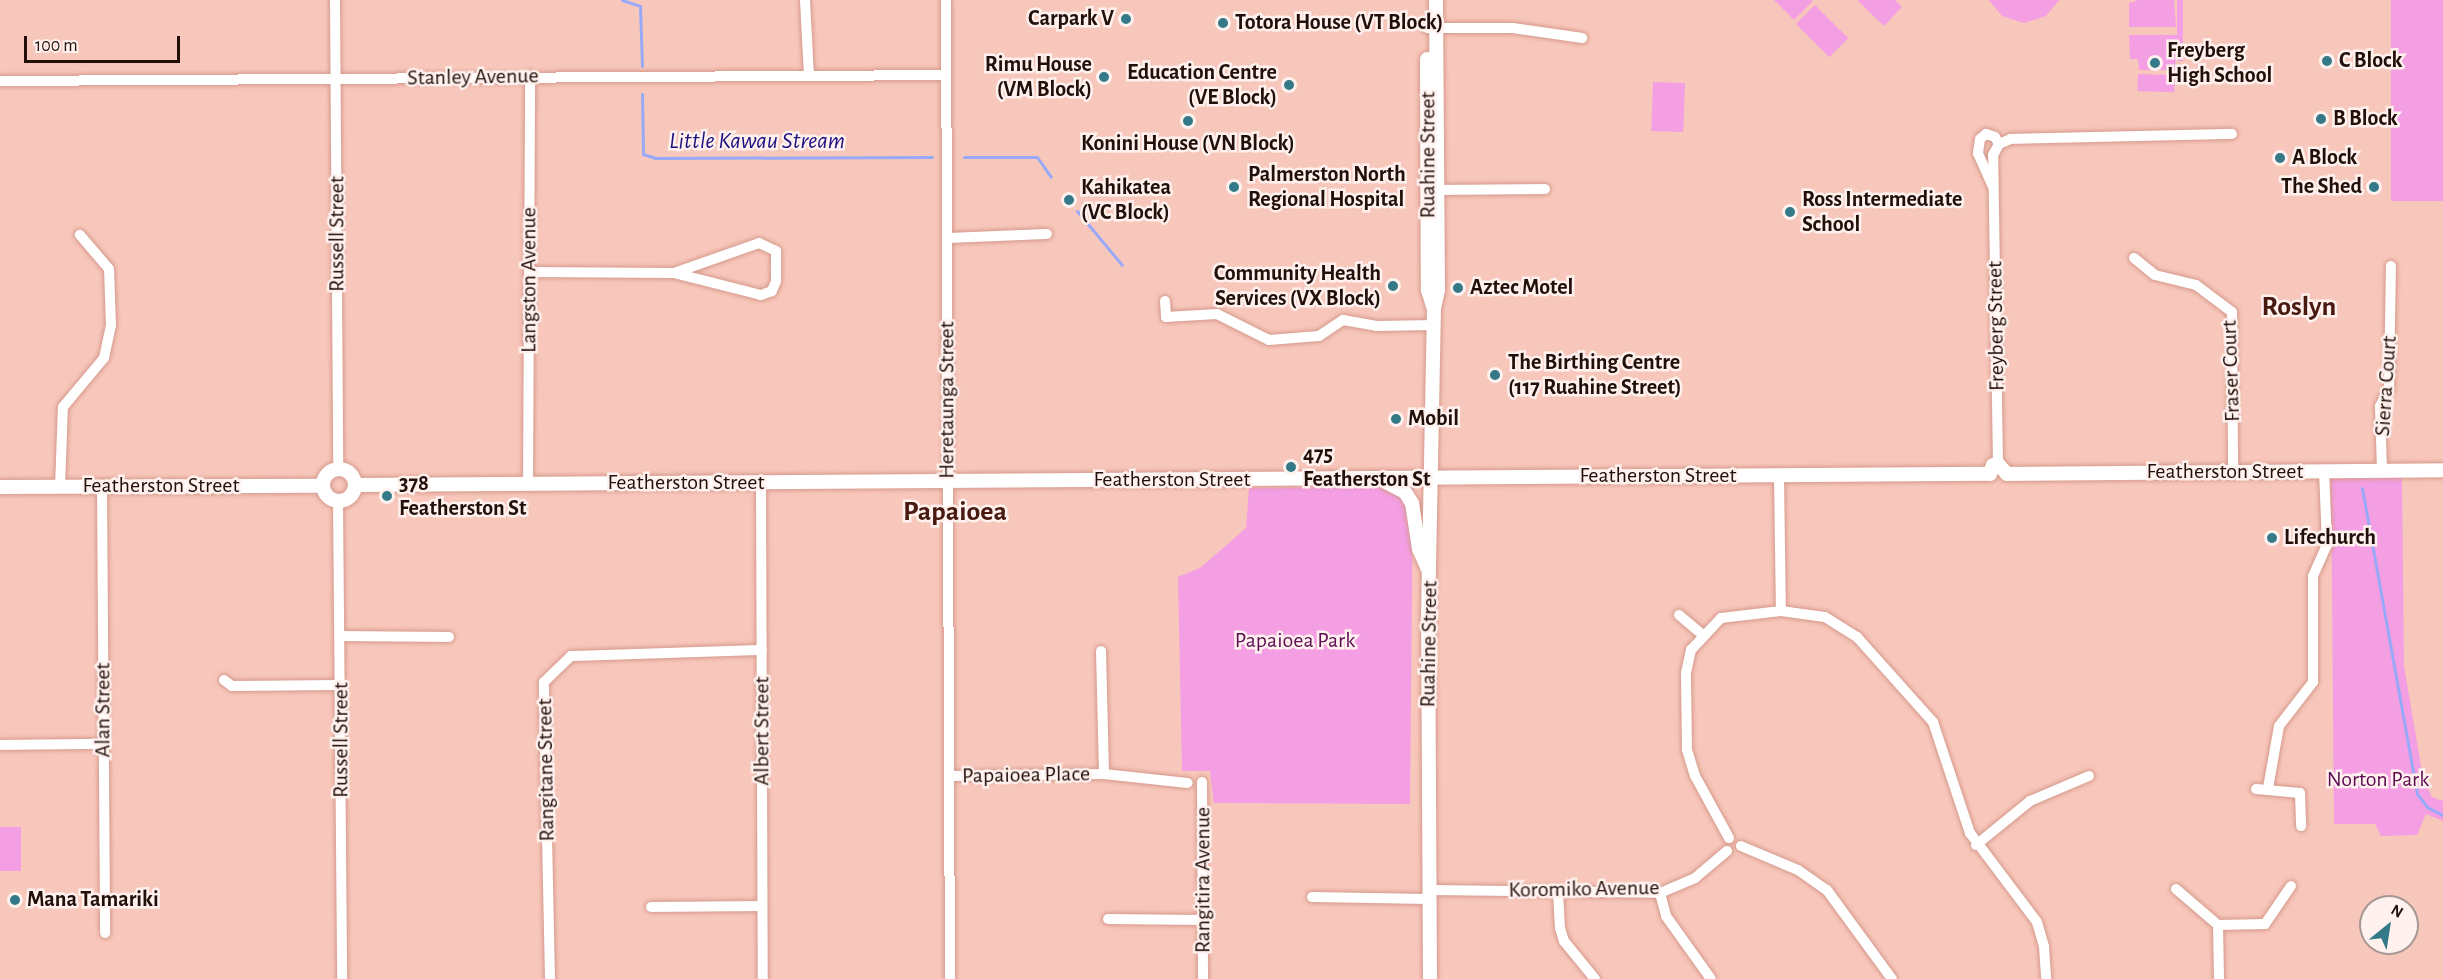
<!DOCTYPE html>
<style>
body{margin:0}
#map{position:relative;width:2443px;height:979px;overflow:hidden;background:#f8c7bb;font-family:"Alegreya Sans",sans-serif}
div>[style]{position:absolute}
.green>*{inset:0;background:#f49ee3;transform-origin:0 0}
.stream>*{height:3px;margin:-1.5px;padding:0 1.5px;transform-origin:1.5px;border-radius:1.5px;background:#98a9f7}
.roads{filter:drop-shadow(0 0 2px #d59a8c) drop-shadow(0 0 2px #d59a8c)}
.minor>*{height:10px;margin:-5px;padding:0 5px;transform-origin:5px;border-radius:5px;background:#fff}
.major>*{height:14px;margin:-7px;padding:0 7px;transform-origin:7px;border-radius:7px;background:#fff}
.major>.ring{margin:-7px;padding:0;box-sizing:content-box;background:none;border:14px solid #fff;border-radius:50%}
.dots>*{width:16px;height:16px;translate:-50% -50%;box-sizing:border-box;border:3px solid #fef1ee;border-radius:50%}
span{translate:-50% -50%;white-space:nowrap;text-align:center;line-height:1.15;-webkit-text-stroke:5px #fef1ee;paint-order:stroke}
.poi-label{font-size:22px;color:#230f0a;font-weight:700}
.right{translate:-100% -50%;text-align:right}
.left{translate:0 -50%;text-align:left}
.street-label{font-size:22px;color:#230f0a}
.park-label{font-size:22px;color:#5e0d54}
.water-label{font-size:24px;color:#1e1181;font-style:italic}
.district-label{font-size:28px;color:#47190f;font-weight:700}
.north{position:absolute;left:2359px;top:895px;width:60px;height:60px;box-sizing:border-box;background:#fef1ee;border:2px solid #a69793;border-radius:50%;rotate:30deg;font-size:16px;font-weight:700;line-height:24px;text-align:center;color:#230f0a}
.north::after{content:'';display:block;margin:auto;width:21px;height:27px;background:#347988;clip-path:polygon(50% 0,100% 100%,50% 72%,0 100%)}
.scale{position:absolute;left:24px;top:36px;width:156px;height:27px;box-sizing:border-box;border:3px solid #230f0a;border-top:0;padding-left:8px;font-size:18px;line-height:21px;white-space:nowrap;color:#230f0a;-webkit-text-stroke:4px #fef1ee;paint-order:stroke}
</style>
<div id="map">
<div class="green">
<div style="clip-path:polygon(1774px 0,1811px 0,1813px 1px,1794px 20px)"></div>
<div style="clip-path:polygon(1857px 0,1895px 0,1902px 7px,1884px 26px)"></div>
<div style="clip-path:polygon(1989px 0,2059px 0,2046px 16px,2024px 23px,2002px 16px)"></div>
<div style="clip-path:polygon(2138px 0,2174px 0,2176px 27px,2129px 27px,2129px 3px)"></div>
<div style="clip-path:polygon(2177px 0,2183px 0,2183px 61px,2178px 61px,2177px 39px,2175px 70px,2139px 70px,2138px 59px,2130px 59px,2129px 35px,2177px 35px)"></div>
<div style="left:2391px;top:0;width:52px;height:201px"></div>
<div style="left:1815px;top:5px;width:47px;height:27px;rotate:45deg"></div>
<div style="left:2138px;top:74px;width:37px;height:17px;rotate:2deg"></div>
<div style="left:1653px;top:82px;width:32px;height:49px;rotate:2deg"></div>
<div style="clip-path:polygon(2331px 477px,2402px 477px,2404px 666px,2423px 778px,2432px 797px,2443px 801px,2443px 821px,2426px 814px,2417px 835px,2381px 836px,2375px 824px,2334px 824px)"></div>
<div style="clip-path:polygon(1413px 486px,1410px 804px,1214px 803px,1210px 771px,1182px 771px,1178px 577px,1200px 568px,1246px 528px,1249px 488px)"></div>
<div style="left:0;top:827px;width:21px;height:44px"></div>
</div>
<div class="stream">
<div style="left:622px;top:0;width:19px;rotate:18deg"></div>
<div style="left:640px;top:6px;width:60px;rotate:88.1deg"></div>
<div style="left:642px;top:94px;width:60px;rotate:89deg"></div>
<div style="left:643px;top:154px;width:13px;rotate:18deg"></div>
<div style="left:655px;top:158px;width:277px;rotate:-0.2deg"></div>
<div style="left:964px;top:157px;width:73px"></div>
<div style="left:1037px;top:157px;width:24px;rotate:55deg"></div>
<div style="left:1077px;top:211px;width:70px;rotate:50.2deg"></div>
<div style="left:2362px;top:488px;width:311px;rotate:79.8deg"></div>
<div style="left:2417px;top:794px;width:16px;rotate:52deg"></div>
<div style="left:2427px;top:807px;width:18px;rotate:27deg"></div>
</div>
<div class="roads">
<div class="minor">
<div style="left:335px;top:0;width:469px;rotate:89.6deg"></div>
<div style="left:805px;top:0;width:76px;rotate:87deg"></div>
<div style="left:946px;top:0;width:979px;rotate:89.77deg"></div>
<div style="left:1427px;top:28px;width:86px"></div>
<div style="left:1513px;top:28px;width:70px;rotate:8.2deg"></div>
<div style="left:0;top:81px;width:946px;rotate:-0.36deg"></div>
<div style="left:1993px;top:187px;width:37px;rotate:-114deg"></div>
<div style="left:1978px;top:153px;width:14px;rotate:-82deg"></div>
<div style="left:1980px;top:139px;width:8px;rotate:-40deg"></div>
<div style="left:1986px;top:134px;width:9px;rotate:18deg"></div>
<div style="left:1995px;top:137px;width:8px;rotate:60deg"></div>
<div style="left:1438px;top:190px;width:107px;rotate:-0.5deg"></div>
<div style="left:947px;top:238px;width:100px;rotate:-2.3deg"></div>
<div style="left:2134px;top:258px;width:27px;rotate:39deg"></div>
<div style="left:2155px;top:275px;width:42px;rotate:13.7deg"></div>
<div style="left:2196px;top:285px;width:45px;rotate:36.9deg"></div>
<div style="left:2232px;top:312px;width:160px;rotate:89.6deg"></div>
<div style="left:529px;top:272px;width:145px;rotate:0.4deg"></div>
<div style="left:674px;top:273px;width:90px;rotate:-19.4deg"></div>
<div style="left:759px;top:243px;width:19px;rotate:25deg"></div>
<div style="left:776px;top:251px;width:30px;rotate:90deg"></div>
<div style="left:776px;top:281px;width:11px;rotate:112deg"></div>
<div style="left:772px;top:291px;width:12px;rotate:160deg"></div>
<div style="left:761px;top:295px;width:90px;rotate:-165.8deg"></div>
<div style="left:1165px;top:301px;width:16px;rotate:86deg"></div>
<div style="left:1166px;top:317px;width:51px;rotate:-3.4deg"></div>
<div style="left:1217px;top:314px;width:58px;rotate:26.6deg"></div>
<div style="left:1269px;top:340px;width:50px;rotate:-4.6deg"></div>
<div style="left:1319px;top:336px;width:29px;rotate:-34deg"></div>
<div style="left:1343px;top:320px;width:34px;rotate:10deg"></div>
<div style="left:1376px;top:326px;width:58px;rotate:-1deg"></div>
<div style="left:1998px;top:464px;width:309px;rotate:-90.9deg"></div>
<div style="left:1993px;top:155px;width:13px;rotate:-61deg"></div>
<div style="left:1999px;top:144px;width:13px;rotate:-23deg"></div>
<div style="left:2011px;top:139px;width:221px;rotate:-1.3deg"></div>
<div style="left:2382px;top:470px;width:64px;rotate:-91.8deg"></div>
<div style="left:2380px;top:406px;width:19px;rotate:-62deg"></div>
<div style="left:2389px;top:389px;width:123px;rotate:-89.1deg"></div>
<div style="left:1779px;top:475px;width:136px;rotate:89.2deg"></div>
<div style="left:761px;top:482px;width:497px;rotate:89.8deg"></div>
<div style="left:528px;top:484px;width:408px;rotate:-89.7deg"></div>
<div style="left:102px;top:486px;width:447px;rotate:89.6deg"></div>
<div style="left:60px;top:487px;width:80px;rotate:-87.9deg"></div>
<div style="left:63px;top:407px;width:64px;rotate:-50.1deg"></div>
<div style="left:104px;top:358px;width:33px;rotate:-78deg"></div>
<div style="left:111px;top:326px;width:57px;rotate:-92deg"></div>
<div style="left:109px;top:269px;width:45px;rotate:-130.5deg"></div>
<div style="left:338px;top:500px;width:479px;rotate:89.5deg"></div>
<div style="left:1679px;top:615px;width:31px;rotate:40deg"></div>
<div style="left:341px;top:636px;width:108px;rotate:0.5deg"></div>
<div style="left:1101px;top:651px;width:123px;rotate:88.6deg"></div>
<div style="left:224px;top:680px;width:10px;rotate:37deg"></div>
<div style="left:232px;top:686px;width:108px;rotate:-0.5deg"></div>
<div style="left:0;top:745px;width:104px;rotate:-0.6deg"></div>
<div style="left:949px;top:776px;width:155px;rotate:-0.7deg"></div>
<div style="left:1104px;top:774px;width:84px;rotate:6.1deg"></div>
<div style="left:1202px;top:782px;width:197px;rotate:89.7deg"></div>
<div style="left:2268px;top:788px;width:63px;rotate:-79.9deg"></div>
<div style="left:2279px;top:726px;width:56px;rotate:-52.3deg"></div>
<div style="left:2313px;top:682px;width:106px;rotate:-90deg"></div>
<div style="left:2313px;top:576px;width:34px;rotate:-66deg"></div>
<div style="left:2327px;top:545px;width:74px;rotate:-92.3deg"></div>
<div style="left:2256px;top:789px;width:44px;rotate:5.2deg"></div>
<div style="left:2300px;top:793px;width:33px;rotate:88deg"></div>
<div style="left:1729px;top:838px;width:71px;rotate:-118.7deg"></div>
<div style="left:1695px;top:776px;width:28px;rotate:-107deg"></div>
<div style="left:1687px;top:749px;width:76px;rotate:-90.8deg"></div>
<div style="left:1686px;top:673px;width:24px;rotate:-78deg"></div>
<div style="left:1691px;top:650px;width:44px;rotate:-46.8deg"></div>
<div style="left:1721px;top:618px;width:60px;rotate:-6.7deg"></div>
<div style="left:1781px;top:611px;width:44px;rotate:7.8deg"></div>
<div style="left:1825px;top:617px;width:38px;rotate:32deg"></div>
<div style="left:1857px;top:637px;width:114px;rotate:48.2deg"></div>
<div style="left:1933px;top:722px;width:117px;rotate:71.6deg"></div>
<div style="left:1970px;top:833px;width:111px;rotate:53deg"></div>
<div style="left:2037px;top:922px;width:26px;rotate:74deg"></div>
<div style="left:2044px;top:947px;width:32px;rotate:86deg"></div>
<div style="left:1976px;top:845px;width:70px;rotate:-39.2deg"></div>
<div style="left:2030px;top:801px;width:64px;rotate:-23deg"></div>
<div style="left:1741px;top:846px;width:62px;rotate:22.8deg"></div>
<div style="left:1798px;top:870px;width:35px;rotate:35deg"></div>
<div style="left:1827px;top:890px;width:110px;rotate:53.9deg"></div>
<div style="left:2176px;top:889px;width:55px;rotate:40.6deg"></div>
<div style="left:2218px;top:925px;width:47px;rotate:-1.2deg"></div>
<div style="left:2265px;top:924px;width:46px;rotate:-55.6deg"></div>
<div style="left:1430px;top:890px;width:230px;rotate:0.7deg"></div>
<div style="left:1660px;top:893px;width:38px;rotate:-23deg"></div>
<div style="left:1695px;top:878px;width:42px;rotate:-40.2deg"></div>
<div style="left:1558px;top:891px;width:37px;rotate:87deg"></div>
<div style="left:1560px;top:928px;width:14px;rotate:73deg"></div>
<div style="left:1564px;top:941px;width:49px;rotate:50.8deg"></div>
<div style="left:1660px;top:893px;width:24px;rotate:75deg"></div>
<div style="left:1666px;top:916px;width:77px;rotate:54.5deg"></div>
<div style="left:1312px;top:897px;width:117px;rotate:1deg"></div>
<div style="left:651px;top:907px;width:111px;rotate:-0.5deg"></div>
<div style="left:1108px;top:919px;width:95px;rotate:0.6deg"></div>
<div style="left:2218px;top:925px;width:54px;rotate:88.9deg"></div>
<div style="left:550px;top:979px;width:297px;rotate:-91.2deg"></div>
<div style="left:544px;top:682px;width:37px;rotate:-44deg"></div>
<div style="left:571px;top:656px;width:191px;rotate:-1.8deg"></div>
</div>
<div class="major">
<div style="left:1427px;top:59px;width:231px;rotate:89.8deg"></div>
<div style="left:1428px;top:290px;width:17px;rotate:73deg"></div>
<div class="ring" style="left:323px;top:469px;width:18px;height:18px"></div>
<div style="left:1990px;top:474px;width:9px;rotate:-72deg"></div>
<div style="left:1993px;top:465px;width:5px;rotate:-11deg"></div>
<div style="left:1998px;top:464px;width:13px;rotate:48deg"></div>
<div style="left:2007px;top:474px;width:436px;rotate:-0.5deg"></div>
<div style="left:1386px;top:482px;width:21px;rotate:28deg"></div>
<div style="left:1405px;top:492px;width:13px;rotate:58deg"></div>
<div style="left:1412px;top:503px;width:47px;rotate:81.3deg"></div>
<div style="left:1419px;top:549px;width:22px;rotate:66deg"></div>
<div style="left:355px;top:485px;width:1635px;rotate:-0.39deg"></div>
<div style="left:0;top:487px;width:323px;rotate:-0.2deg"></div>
<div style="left:1430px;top:979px;width:360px;rotate:-90.3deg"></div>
<div style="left:1428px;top:619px;width:311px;rotate:-88.9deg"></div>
<div style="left:1434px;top:308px;width:18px;rotate:-77deg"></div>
<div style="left:1438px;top:290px;width:290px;rotate:-90.4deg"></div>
</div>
</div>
<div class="dots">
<div style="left:1126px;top:19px;background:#347988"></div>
<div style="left:1223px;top:23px;background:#347988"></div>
<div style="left:2327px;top:61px;background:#347988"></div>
<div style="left:2155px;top:63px;background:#347988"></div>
<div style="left:1104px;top:77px;background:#347988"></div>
<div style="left:1289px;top:85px;background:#347988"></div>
<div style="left:2321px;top:119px;background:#347988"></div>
<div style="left:1188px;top:121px;background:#347988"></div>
<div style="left:2280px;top:158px;background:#347988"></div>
<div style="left:1234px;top:187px;background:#347988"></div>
<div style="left:2374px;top:187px;background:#347988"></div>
<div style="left:1069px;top:200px;background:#347988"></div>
<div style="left:1790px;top:212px;background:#347988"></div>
<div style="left:1393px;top:286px;background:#347988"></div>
<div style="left:1458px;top:288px;background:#347988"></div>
<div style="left:1495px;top:375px;background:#347988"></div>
<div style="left:1396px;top:419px;background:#347988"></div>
<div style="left:1291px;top:467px;background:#347988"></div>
<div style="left:387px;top:496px;background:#347988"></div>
<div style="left:2272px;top:538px;background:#347988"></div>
<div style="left:15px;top:900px;background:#347988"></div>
</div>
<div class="poi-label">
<span class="right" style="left:1114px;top:19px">Carpark V</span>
<span class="left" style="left:1235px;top:23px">Totora House (VT Block)</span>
<span class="left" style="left:2167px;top:63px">Freyberg<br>High School</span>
<span class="left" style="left:2339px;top:61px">C Block</span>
<span class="right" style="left:1092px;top:77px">Rimu House<br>(VM Block)</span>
<span class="right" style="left:1277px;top:85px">Education Centre<br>(VE Block)</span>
<span class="left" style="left:2333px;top:119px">B Block</span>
<span style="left:1188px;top:144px">Konini House (VN Block)</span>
<span class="left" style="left:2292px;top:158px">A Block</span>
<span class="left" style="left:1248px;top:187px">Palmerston North<br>Regional Hospital</span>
<span class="left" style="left:1081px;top:200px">Kahikatea<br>(VC Block)</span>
<span class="right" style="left:2362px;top:187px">The Shed</span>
<span class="left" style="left:1802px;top:212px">Ross Intermediate<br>School</span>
<span class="right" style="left:1381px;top:286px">Community Health<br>Services (VX Block)</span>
<span class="left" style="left:1470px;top:288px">Aztec Motel</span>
<span class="left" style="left:1508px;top:375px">The Birthing Centre<br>(117 Ruahine Street)</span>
<span class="left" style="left:1408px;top:419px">Mobil</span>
<span class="left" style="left:1303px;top:467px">475<br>Featherston St</span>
<span class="left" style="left:399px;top:496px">378<br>Featherston St</span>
<span class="left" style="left:2284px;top:538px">Lifechurch</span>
<span class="left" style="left:27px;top:900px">Mana Tamariki</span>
</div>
<div class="street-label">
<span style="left:473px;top:77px;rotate:-1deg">Stanley Avenue</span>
<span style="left:1428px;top:155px;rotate:-90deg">Ruahine Street</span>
<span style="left:337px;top:234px;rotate:-90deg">Russell Street</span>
<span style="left:529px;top:280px;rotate:-90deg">Langston Avenue</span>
<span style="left:1996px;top:326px;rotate:-91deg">Freyberg Street</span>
<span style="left:2231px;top:371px;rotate:-92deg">Fraser Court</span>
<span style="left:2386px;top:386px;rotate:-86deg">Sierra Court</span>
<span style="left:947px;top:400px;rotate:-90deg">Heretaunga Street</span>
<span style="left:2225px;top:472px">Featherston Street</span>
<span style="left:1658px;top:476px">Featherston Street</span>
<span style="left:1172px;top:480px">Featherston Street</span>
<span style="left:686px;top:483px">Featherston Street</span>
<span style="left:161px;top:486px">Featherston Street</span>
<span style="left:1429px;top:644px;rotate:-89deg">Ruahine Street</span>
<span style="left:103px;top:710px;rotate:-90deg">Alan Street</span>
<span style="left:762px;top:731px;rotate:-90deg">Albert Street</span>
<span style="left:341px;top:740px;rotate:-90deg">Russell Street</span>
<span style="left:546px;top:770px;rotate:-91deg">Rangitane Street</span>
<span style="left:1026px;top:775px;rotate:-1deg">Papaioea Place</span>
<span style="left:1203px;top:880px;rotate:-90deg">Rangitira Avenue</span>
<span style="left:1584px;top:889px;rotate:-1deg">Koromiko Avenue</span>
</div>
<div class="park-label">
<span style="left:1295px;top:641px">Papaioea Park</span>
<span style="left:2378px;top:780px">Norton Park</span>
</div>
<div class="water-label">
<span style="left:757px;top:142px">Little Kawau Stream</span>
</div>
<div class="district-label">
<span style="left:2299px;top:307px">Roslyn</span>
<span style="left:955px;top:512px">Papaioea</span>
</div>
<div class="north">N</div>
<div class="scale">100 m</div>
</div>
